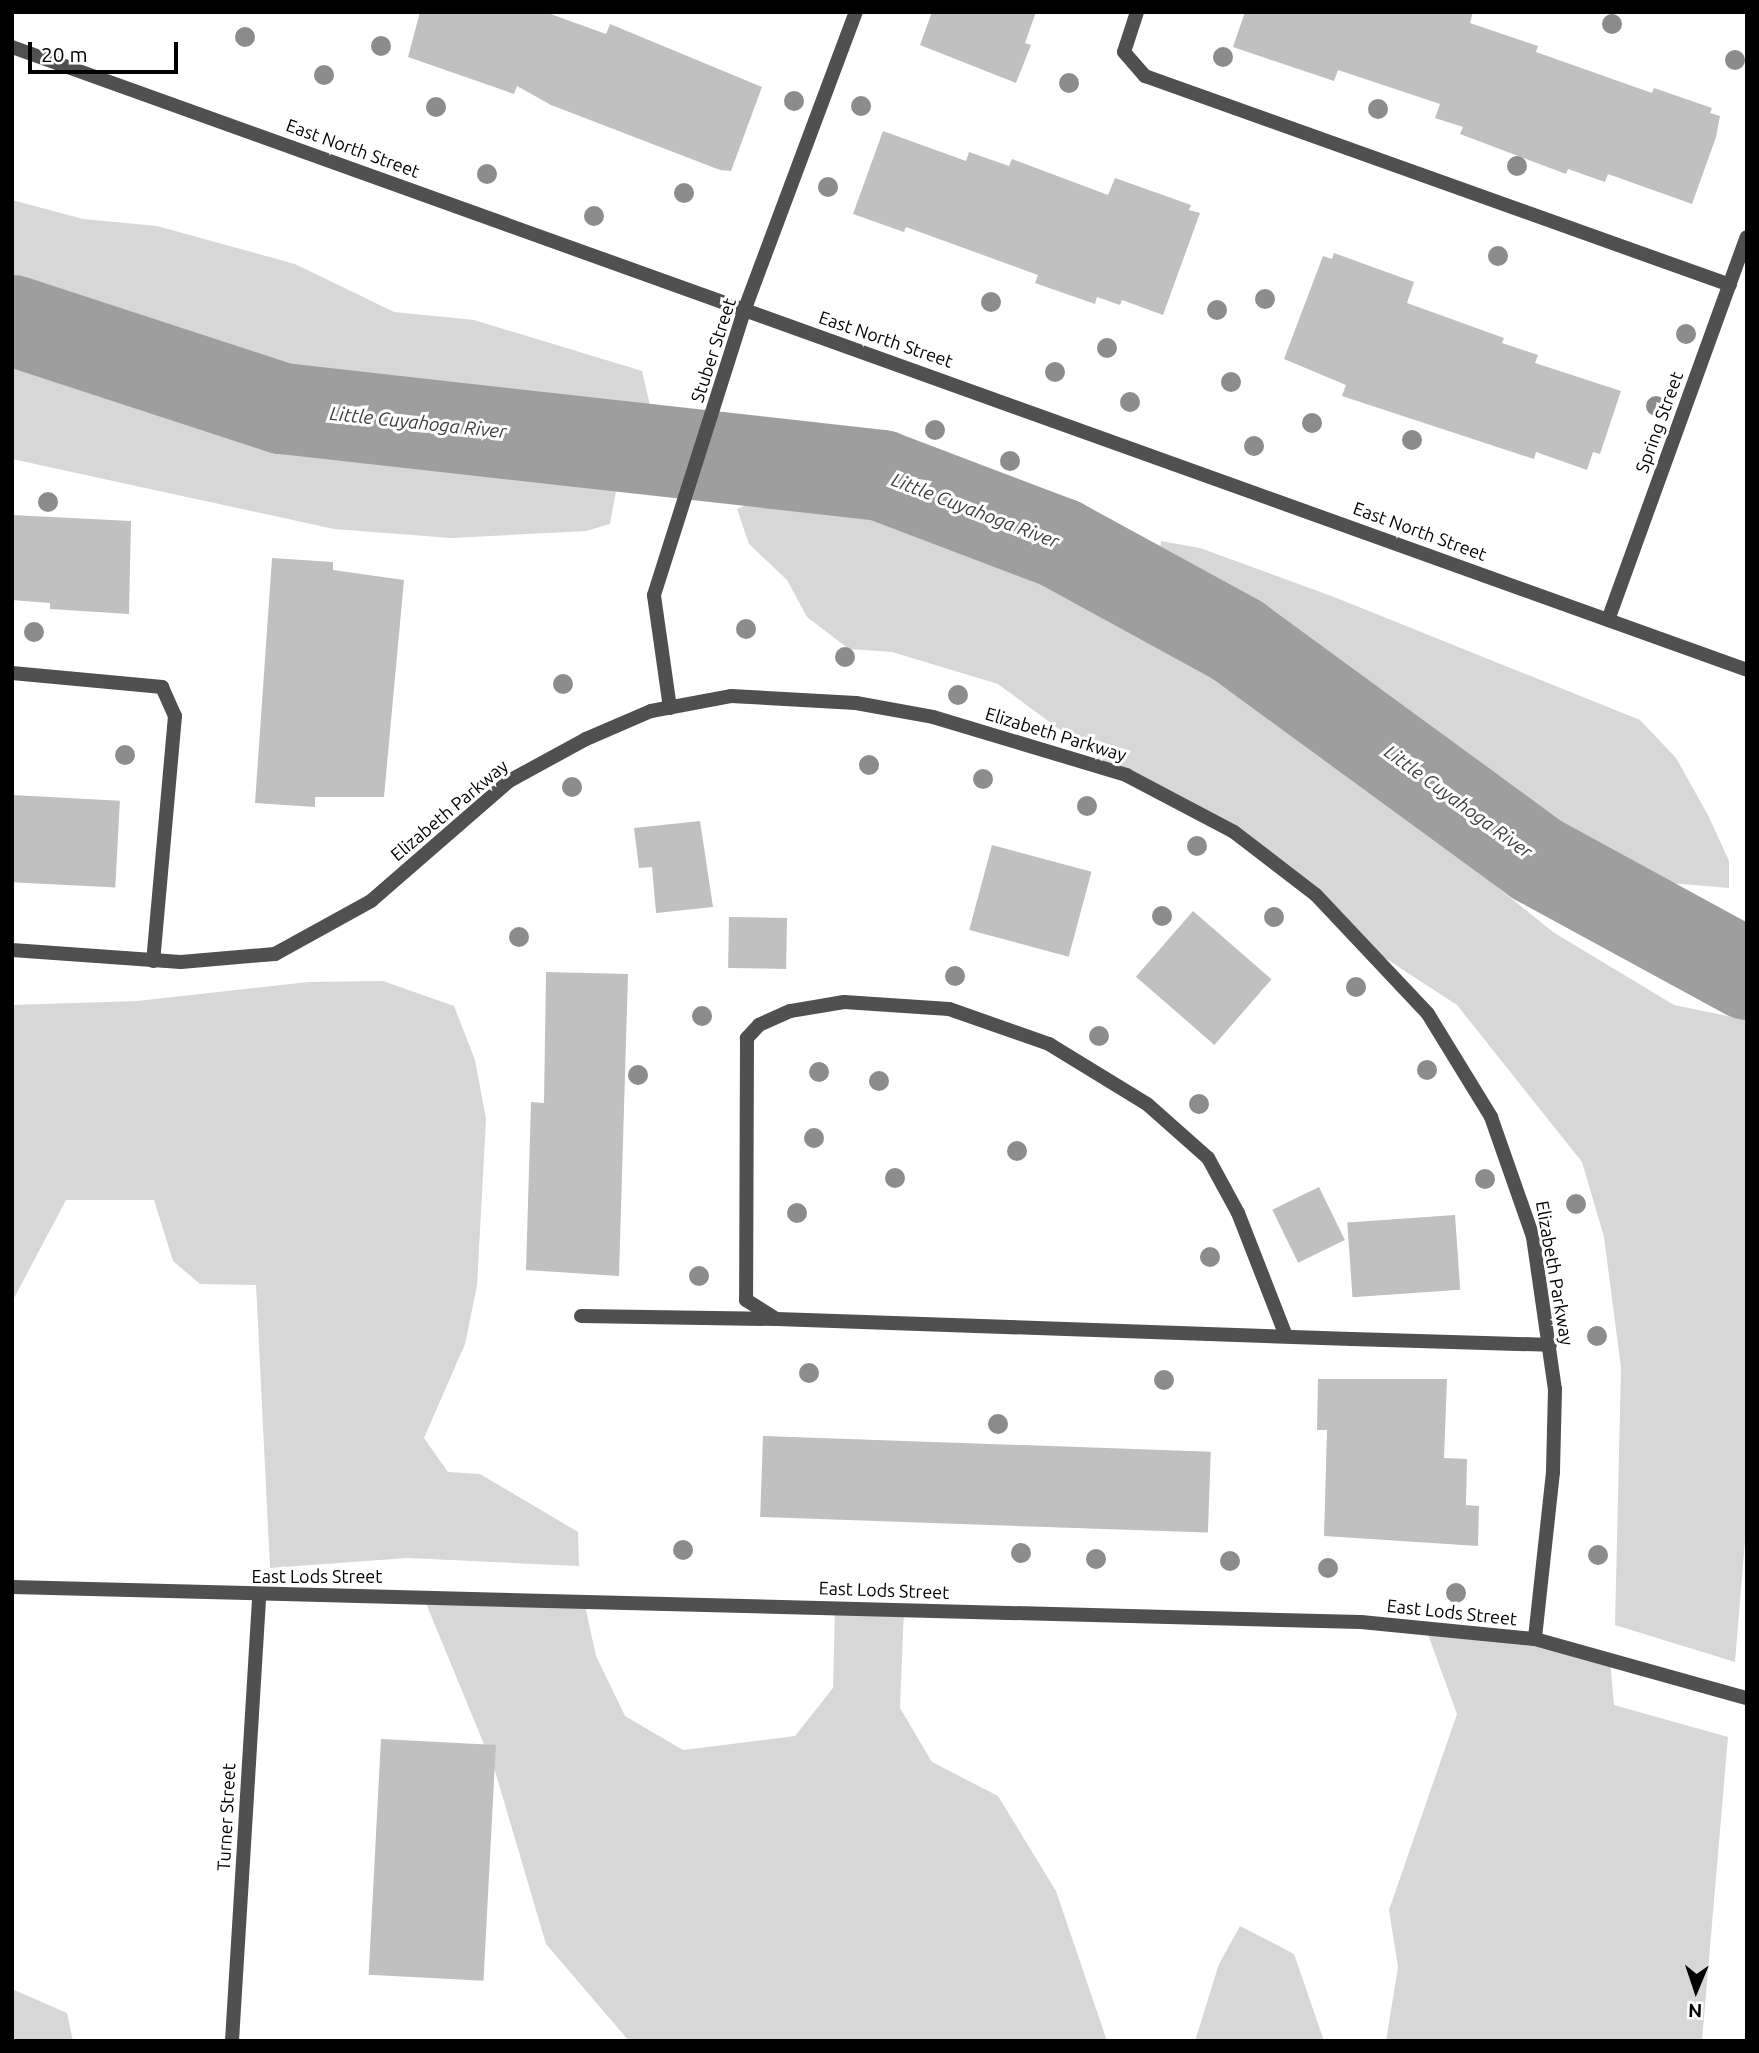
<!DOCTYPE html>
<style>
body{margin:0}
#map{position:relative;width:1759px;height:2053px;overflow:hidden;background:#fff;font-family:Ubuntu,sans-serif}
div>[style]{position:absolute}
.green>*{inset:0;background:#d7d7d7}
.river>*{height:91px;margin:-45.5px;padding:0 45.5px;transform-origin:45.5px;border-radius:45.5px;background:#9e9e9e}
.building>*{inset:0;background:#c0c0c0;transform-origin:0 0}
.service>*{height:14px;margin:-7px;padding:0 7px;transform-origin:7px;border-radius:7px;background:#505050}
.minor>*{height:14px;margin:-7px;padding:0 7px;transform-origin:7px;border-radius:7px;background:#505050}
.tertiary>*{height:14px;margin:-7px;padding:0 7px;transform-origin:7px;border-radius:7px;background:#505050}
.trees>*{width:20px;height:20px;margin:-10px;border-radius:50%;background:#8c8c8c}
span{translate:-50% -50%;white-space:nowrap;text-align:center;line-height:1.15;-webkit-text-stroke:6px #fff;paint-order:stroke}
.street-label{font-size:18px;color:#000}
.water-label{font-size:19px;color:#3f3f3f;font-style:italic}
.frame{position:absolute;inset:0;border:14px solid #000;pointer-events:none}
.north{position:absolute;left:1661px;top:1955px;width:70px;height:70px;-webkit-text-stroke:5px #fff;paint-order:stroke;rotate:182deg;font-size:19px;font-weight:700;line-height:28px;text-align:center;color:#000}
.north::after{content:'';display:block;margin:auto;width:24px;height:32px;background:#000;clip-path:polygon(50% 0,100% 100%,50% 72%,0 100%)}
.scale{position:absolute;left:28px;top:42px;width:150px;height:32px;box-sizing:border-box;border:4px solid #000;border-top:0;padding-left:9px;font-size:21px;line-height:24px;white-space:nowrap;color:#000;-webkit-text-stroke:5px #fff;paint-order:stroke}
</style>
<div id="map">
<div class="green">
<div style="clip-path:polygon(12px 200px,83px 219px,157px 226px,295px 264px,394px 312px,474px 320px,642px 371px,652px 414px,462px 407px,314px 393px,220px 373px,139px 336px,12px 294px)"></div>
<div style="clip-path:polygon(12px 346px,168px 388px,332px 445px,514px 469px,616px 491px,610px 524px,586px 531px,451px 538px,334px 529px,12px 459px)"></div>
<div style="clip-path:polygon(866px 493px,1087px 580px,1172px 643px,1304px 716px,1422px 814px,1459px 856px,1553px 932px,1674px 1005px,1747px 1020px,1747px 1516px,1735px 1662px,1615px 1625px,1621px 1368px,1604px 1237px,1582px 1162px,1457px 1005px,1368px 947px,1234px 832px,1117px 772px,998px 684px,892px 652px,849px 649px,807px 617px,787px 580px,749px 544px,737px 509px,764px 497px)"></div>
<div style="clip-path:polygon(1161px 541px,1200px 548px,1334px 597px,1640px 720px,1676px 758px,1708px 815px,1729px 861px,1729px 888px,1646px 881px,1567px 861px,1445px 763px,1402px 714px,1258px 613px,1175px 570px,1160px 551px)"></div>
<div style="clip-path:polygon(383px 981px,454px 1006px,475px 1060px,486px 1119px,477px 1286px,465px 1344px,424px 1438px,448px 1472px,480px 1474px,578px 1532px,579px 1566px,407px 1558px,270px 1568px,256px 1285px,200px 1284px,173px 1261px,154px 1200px,66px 1200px,12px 1302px,12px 1005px,137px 1001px,309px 982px)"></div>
<div style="clip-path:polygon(423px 1596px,584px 1601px,596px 1656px,625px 1716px,683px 1750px,795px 1736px,833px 1688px,835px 1607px,904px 1610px,900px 1708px,932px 1762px,998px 1796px,1056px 1891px,1107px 2041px,629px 2041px,546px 1944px,495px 1771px)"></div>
<div style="clip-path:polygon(1426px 1629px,1535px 1639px,1610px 1660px,1614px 1705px,1728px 1737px,1702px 2041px,1386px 2041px,1398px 1967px,1389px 1910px,1457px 1714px)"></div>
<div style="clip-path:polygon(1240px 1926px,1294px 1954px,1324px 2041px,1195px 2041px,1219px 1964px)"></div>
<div style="clip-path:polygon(12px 1989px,67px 2013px,73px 2041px,12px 2041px)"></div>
</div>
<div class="river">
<div style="left:12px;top:320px;width:284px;rotate:18.1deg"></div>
<div style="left:282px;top:408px;width:603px;rotate:6.38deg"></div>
<div style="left:881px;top:475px;width:191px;rotate:20.8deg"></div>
<div style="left:1060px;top:543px;width:202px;rotate:28.7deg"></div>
<div style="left:1237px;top:640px;width:371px;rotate:36.2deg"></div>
<div style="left:1536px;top:859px;width:240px;rotate:28.6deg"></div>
</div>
<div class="building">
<div style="clip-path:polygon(420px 12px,545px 12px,606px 34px,610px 24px,762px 87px,731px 171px,720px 170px,551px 105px,517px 86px,514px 94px,408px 57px)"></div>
<div style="clip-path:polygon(932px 12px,1036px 12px,1025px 43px,1031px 45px,1016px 83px,920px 45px)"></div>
<div style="clip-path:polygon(1245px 12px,1473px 12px,1470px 23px,1538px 46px,1536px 52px,1652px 93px,1654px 88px,1712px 108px,1710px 113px,1720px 116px,1716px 137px,1692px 204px,1608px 174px,1605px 182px,1568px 169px,1566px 174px,1460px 134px,1463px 127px,1435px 118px,1440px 104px,1338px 70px,1334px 81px,1233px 47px)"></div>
<div style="clip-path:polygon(883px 131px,966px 161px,969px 152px,1009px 166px,1012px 159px,1108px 195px,1115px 178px,1191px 205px,1189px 210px,1200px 213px,1163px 315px,1122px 300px,1120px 305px,1097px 297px,1095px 304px,1035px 283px,1038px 275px,906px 227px,904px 232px,853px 214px)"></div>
<div style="clip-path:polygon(1334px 253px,1414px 282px,1407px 303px,1504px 338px,1502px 343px,1538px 355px,1535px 363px,1621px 391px,1600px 454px,1593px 452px,1587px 470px,1536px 452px,1534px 459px,1342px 396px,1346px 385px,1284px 359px,1323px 256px,1332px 259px)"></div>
<div style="clip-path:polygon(12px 515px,131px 521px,129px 614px,50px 609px,50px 603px,12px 600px)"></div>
<div style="clip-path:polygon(272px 558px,333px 562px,333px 570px,404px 580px,384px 797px,315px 797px,315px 807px,255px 803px)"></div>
<div style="left:12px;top:795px;width:108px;height:87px;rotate:3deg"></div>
<div style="clip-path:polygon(700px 821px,713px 907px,656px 913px,652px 867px,639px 868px,634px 828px)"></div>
<div style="left:992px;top:845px;width:103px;height:88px;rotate:15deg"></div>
<div style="left:1193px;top:911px;width:104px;height:87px;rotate:41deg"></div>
<div style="left:729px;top:917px;width:58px;height:51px;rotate:1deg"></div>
<div style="clip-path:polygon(546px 972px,628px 974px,619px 1276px,526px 1270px,531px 1102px,544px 1103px)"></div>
<div style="left:1319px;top:1187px;width:59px;height:52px;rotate:64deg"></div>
<div style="left:1455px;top:1215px;width:75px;height:108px;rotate:86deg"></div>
<div style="clip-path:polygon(1318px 1379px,1447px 1379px,1444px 1458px,1467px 1459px,1466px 1505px,1479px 1506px,1478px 1546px,1324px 1536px,1327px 1430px,1317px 1430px)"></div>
<div style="left:763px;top:1436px;width:448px;height:81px;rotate:2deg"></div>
<div style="left:381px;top:1739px;width:115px;height:236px;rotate:3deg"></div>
</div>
<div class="service">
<div style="left:1137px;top:12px;width:42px;rotate:108deg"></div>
<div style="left:1124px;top:52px;width:32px;rotate:49deg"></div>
<div style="left:1145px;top:76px;width:621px;rotate:19.66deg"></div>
<div style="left:12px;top:673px;width:151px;rotate:5.3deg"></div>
<div style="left:162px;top:687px;width:32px;rotate:66deg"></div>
<div style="left:175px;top:716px;width:246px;rotate:95.1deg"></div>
</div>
<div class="minor">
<div style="left:1608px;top:620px;width:407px;rotate:-70.1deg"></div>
<div style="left:670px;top:708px;width:114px;rotate:-98.1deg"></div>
<div style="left:654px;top:595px;width:298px;rotate:-72.4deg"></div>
<div style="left:744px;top:311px;width:319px;rotate:-69.5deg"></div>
<div style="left:12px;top:950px;width:169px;rotate:4.1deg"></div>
<div style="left:181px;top:962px;width:94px;rotate:-4.9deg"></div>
<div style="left:275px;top:954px;width:110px;rotate:-28.9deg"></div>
<div style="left:371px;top:901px;width:183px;rotate:-41deg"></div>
<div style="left:509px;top:781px;width:88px;rotate:-28.6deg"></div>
<div style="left:586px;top:739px;width:71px;rotate:-23.3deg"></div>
<div style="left:651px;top:711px;width:81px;rotate:-10.6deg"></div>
<div style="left:731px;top:696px;width:125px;rotate:3.2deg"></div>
<div style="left:856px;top:703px;width:78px;rotate:10.3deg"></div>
<div style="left:933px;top:717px;width:202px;rotate:16.7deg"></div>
<div style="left:1126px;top:775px;width:122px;rotate:27.8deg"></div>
<div style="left:1234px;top:832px;width:103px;rotate:37.5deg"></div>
<div style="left:1316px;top:895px;width:163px;rotate:46.7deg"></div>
<div style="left:1428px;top:1014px;width:121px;rotate:58.5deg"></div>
<div style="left:1491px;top:1117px;width:127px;rotate:70.7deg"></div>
<div style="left:1533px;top:1237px;width:154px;rotate:81.8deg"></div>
<div style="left:1555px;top:1389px;width:83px;rotate:91.4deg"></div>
<div style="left:1553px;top:1472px;width:168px;rotate:96.2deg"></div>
<div style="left:581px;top:1316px;width:195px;rotate:0.9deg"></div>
<div style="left:1286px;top:1336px;width:132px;rotate:-111.3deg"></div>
<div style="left:1238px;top:1213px;width:63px;rotate:-118.6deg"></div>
<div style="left:1208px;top:1158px;width:81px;rotate:-138.5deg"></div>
<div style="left:1147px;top:1104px;width:115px;rotate:-148.5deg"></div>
<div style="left:1049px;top:1044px;width:106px;rotate:-160.7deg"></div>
<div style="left:949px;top:1009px;width:105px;rotate:-176.2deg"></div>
<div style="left:844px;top:1002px;width:55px;rotate:170.5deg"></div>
<div style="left:790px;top:1011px;width:34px;rotate:156deg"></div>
<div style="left:759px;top:1025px;width:18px;rotate:133deg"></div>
<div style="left:747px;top:1038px;width:262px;rotate:90.2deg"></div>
<div style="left:746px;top:1300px;width:36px;rotate:32deg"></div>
<div style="left:777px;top:1319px;width:575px;rotate:1.99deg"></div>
<div style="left:1352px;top:1339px;width:198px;rotate:1.7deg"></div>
<div style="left:12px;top:1587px;width:1349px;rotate:1.49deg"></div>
<div style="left:1361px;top:1622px;width:175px;rotate:5.6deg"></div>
<div style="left:1535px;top:1639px;width:220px;rotate:15.6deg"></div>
<div style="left:232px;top:2041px;width:446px;rotate:-86.5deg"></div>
</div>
<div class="tertiary">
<div style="left:12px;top:47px;width:1843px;rotate:19.75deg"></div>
</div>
<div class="trees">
<div style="left:1612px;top:24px"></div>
<div style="left:245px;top:37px"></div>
<div style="left:381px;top:46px"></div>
<div style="left:1223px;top:57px"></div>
<div style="left:1735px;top:60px"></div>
<div style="left:324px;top:75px"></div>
<div style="left:1069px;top:83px"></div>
<div style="left:794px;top:101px"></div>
<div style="left:861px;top:106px"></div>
<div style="left:436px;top:107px"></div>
<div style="left:1378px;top:109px"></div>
<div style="left:1517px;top:166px"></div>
<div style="left:487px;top:174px"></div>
<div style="left:828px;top:187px"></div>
<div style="left:684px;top:193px"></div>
<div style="left:594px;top:216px"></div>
<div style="left:1498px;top:256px"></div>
<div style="left:1265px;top:299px"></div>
<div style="left:991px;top:302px"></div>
<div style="left:1217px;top:310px"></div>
<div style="left:1686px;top:334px"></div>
<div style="left:1107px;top:348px"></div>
<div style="left:1055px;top:372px"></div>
<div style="left:1231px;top:382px"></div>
<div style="left:1130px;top:402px"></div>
<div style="left:1656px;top:406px"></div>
<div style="left:1312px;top:423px"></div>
<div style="left:935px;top:430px"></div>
<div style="left:1412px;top:440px"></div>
<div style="left:1254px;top:446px"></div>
<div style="left:1010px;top:461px"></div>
<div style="left:48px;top:502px"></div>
<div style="left:746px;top:629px"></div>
<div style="left:34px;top:632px"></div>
<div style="left:845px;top:657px"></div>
<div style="left:563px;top:684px"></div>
<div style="left:958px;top:695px"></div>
<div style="left:125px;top:755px"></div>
<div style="left:869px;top:765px"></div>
<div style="left:983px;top:779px"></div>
<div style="left:572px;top:787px"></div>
<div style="left:1087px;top:806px"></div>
<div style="left:1197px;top:846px"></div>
<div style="left:1162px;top:916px"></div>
<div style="left:1274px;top:917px"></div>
<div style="left:519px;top:937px"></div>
<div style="left:955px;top:976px"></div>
<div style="left:1356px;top:987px"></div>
<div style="left:702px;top:1016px"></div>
<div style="left:1099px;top:1036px"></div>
<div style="left:1427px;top:1070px"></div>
<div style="left:819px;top:1072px"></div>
<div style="left:638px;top:1075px"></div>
<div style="left:879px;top:1081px"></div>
<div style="left:1199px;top:1104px"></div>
<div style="left:814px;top:1138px"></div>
<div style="left:1017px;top:1151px"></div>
<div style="left:895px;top:1178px"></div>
<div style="left:1485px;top:1179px"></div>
<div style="left:1576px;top:1204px"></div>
<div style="left:797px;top:1213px"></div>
<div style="left:1210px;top:1257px"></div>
<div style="left:699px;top:1276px"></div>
<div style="left:1597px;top:1336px"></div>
<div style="left:809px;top:1373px"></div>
<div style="left:1164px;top:1380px"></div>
<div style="left:998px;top:1424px"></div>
<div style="left:683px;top:1550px"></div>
<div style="left:1021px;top:1553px"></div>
<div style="left:1598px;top:1555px"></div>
<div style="left:1096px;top:1559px"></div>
<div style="left:1230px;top:1561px"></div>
<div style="left:1328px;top:1568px"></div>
<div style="left:1456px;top:1593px"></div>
</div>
<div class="street-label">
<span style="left:353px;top:148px;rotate:20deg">East North Street</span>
<span style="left:886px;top:339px;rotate:19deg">East North Street</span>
<span style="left:713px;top:350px;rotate:-72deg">Stuber Street</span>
<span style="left:1659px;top:422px;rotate:-70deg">Spring Street</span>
<span style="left:1420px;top:531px;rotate:20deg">East North Street</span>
<span style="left:1056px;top:734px;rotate:17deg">Elizabeth Parkway</span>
<span style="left:449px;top:810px;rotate:-40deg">Elizabeth Parkway</span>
<span style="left:1555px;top:1273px;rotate:80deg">Elizabeth Parkway</span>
<span style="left:317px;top:1576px">East Lods Street</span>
<span style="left:884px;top:1590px;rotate:2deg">East Lods Street</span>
<span style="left:1452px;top:1612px;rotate:6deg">East Lods Street</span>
<span style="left:226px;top:1817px;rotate:-87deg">Turner Street</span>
</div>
<div class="water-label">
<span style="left:418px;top:423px;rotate:6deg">Little Cuyahoga River</span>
<span style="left:975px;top:511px;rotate:21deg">Little Cuyahoga River</span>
<span style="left:1458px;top:802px;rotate:36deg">Little Cuyahoga River</span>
</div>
<div class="frame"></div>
<div class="north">N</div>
<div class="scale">20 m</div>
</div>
